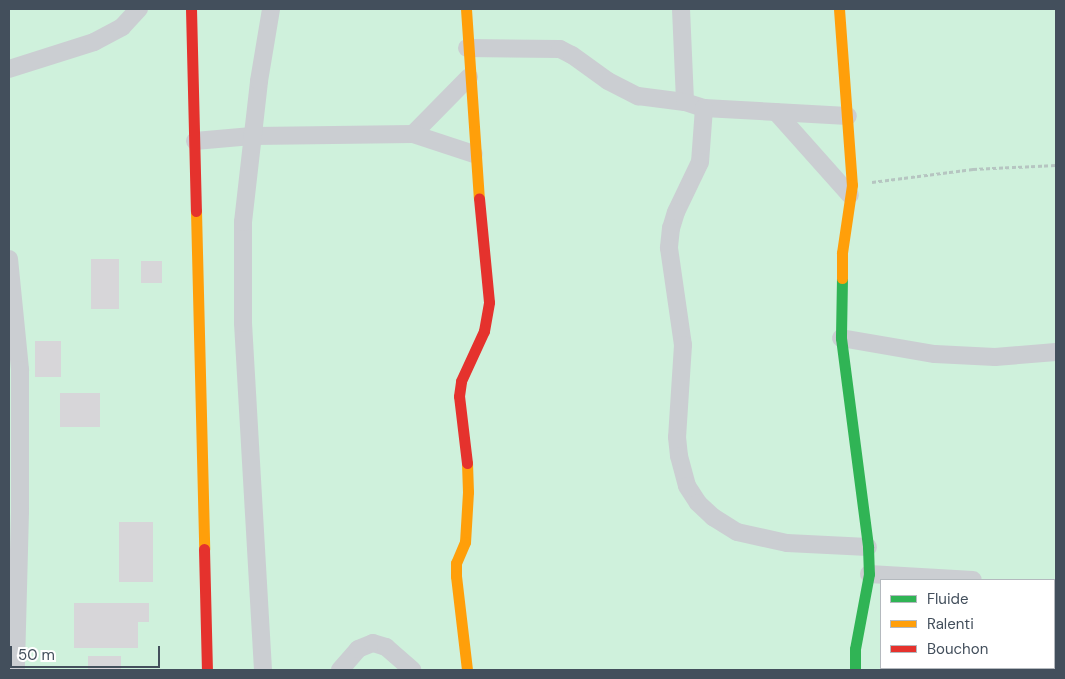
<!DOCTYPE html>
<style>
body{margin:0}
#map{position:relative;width:1065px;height:679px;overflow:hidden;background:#efeded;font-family:"DM Sans",sans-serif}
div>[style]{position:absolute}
.green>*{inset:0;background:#cff1dc}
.building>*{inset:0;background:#d7d6d9;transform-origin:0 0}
.path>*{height:3px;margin-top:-1.5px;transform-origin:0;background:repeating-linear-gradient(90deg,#b6c5c1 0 4px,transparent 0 6.5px)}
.street>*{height:18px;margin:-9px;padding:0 9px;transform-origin:9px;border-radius:9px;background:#cbced2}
.fast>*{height:11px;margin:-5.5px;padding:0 5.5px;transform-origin:5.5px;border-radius:5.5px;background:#30b455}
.slow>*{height:11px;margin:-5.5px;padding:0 5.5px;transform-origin:5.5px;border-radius:5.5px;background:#ff9f0a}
.jam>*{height:11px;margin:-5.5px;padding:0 5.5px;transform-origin:5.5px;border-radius:5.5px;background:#e5322d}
span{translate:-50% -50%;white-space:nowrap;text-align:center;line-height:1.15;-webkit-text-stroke:4.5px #fff;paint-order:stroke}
.frame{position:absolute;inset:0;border:10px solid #434f5c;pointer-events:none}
.legend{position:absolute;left:880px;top:579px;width:175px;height:90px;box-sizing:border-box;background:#fff;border:1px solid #b4b9be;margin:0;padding:6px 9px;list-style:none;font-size:15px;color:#434f5c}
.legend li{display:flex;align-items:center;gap:10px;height:25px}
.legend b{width:25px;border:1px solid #b4b9be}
.scale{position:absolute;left:10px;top:646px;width:150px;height:22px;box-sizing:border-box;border:2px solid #434f5c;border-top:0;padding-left:6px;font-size:15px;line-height:18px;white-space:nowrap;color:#434f5c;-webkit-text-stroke:4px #fff;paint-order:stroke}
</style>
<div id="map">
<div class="green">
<div style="clip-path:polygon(evenodd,9px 9px,1056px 9px,1056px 670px,9px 670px,9px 9px,881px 580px,1054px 580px,1054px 668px,881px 668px,881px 580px)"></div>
</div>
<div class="building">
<div style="left:91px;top:259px;width:28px;height:50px"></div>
<div style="left:141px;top:261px;width:21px;height:22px"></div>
<div style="left:35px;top:341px;width:26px;height:36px"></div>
<div style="left:60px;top:393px;width:40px;height:34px"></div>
<div style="left:119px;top:522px;width:34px;height:60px"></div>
<div style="clip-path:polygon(74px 603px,149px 603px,149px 622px,138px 622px,138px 648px,74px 648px)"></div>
<div style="left:88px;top:656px;width:33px;height:14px"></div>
</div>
<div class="path">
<div style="left:872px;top:182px;width:102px;rotate:-7.3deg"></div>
<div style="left:973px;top:169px;width:83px;rotate:-2.8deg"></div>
</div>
<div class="street">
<div style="left:681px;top:9px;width:93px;rotate:87.5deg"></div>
<div style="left:467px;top:48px;width:93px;rotate:0.6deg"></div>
<div style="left:560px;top:49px;width:13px;rotate:27deg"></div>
<div style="left:572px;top:55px;width:44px;rotate:35.8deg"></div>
<div style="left:608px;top:81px;width:34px;rotate:27deg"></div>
<div style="left:638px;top:96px;width:47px;rotate:7.3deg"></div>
<div style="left:685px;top:102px;width:20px;rotate:18deg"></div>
<div style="left:704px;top:108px;width:144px;rotate:3.2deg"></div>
<div style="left:9px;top:69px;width:89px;rotate:-17.6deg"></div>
<div style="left:94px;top:42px;width:32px;rotate:-28deg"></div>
<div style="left:122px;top:27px;width:25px;rotate:-47deg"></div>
<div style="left:704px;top:108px;width:54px;rotate:94.2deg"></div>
<div style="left:700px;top:162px;width:55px;rotate:115.6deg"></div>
<div style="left:676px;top:212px;width:17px;rotate:107deg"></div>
<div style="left:671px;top:228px;width:20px;rotate:96deg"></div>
<div style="left:669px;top:248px;width:98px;rotate:81.8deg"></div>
<div style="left:683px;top:345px;width:92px;rotate:93.7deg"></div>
<div style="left:677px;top:437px;width:19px;rotate:84deg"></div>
<div style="left:679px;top:456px;width:31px;rotate:75deg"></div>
<div style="left:687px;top:486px;width:20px;rotate:57deg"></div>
<div style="left:698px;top:503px;width:21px;rotate:43deg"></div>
<div style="left:713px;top:517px;width:28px;rotate:32deg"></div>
<div style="left:737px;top:532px;width:51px;rotate:12.4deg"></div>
<div style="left:787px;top:543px;width:81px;rotate:2.8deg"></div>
<div style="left:776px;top:112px;width:111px;rotate:48.3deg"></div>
<div style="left:413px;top:134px;width:80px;rotate:-45.5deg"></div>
<div style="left:195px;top:141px;width:57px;rotate:-5deg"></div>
<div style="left:252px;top:136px;width:161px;rotate:-0.7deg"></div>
<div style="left:413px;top:134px;width:64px;rotate:18.2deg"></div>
<div style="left:9px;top:259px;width:112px;rotate:84.3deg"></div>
<div style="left:20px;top:370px;width:142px;rotate:90deg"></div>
<div style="left:20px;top:512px;width:158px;rotate:91.5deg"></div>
<div style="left:841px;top:338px;width:95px;rotate:9.7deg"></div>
<div style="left:935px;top:354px;width:60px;rotate:2.9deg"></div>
<div style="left:995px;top:357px;width:61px;rotate:-4.7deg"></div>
<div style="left:869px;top:574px;width:104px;rotate:3.3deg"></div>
<div style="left:1046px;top:668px;width:2px;rotate:63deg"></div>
<div style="left:263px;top:670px;width:348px;rotate:-93.3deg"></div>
<div style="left:243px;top:323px;width:101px;rotate:-90deg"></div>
<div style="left:243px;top:222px;width:142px;rotate:-83.5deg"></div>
<div style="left:259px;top:81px;width:73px;rotate:-80.5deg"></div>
<div style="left:340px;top:670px;width:28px;rotate:-49deg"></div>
<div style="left:358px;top:649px;width:16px;rotate:-22deg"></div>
<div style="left:373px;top:643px;width:14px;rotate:17deg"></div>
<div style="left:386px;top:647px;width:35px;rotate:41deg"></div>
</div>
<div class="fast">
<div style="left:842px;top:278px;width:60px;rotate:91deg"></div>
<div style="left:841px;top:338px;width:211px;rotate:82.6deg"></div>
<div style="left:868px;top:547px;width:27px;rotate:88deg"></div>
<div style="left:869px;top:574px;width:76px;rotate:100.6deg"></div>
<div style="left:855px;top:649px;width:21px;rotate:90deg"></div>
</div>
<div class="slow">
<div style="left:466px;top:9px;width:189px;rotate:86.1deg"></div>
<div style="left:839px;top:9px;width:176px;rotate:85.8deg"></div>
<div style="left:852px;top:185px;width:69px;rotate:98.4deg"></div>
<div style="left:842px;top:253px;width:25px;rotate:90deg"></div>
<div style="left:196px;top:211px;width:338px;rotate:88.6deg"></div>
<div style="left:467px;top:463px;width:29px;rotate:88deg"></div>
<div style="left:468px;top:492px;width:50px;rotate:93.4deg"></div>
<div style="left:465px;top:542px;width:23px;rotate:113deg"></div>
<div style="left:456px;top:563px;width:13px;rotate:90deg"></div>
<div style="left:456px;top:576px;width:95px;rotate:83.3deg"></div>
</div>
<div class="jam">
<div style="left:191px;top:9px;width:202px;rotate:88.6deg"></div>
<div style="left:467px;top:463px;width:67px;rotate:-96.8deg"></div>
<div style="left:459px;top:396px;width:15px;rotate:-82deg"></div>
<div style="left:461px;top:381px;width:55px;rotate:-65.3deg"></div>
<div style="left:484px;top:331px;width:29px;rotate:-80deg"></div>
<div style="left:489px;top:302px;width:104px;rotate:-95.5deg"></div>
<div style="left:204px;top:549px;width:121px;rotate:88.6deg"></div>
</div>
<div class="frame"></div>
<ul class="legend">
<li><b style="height:6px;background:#30b455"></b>Fluide</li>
<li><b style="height:6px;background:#ff9f0a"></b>Ralenti</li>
<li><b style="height:6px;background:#e5322d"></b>Bouchon</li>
</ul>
<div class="scale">50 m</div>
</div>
